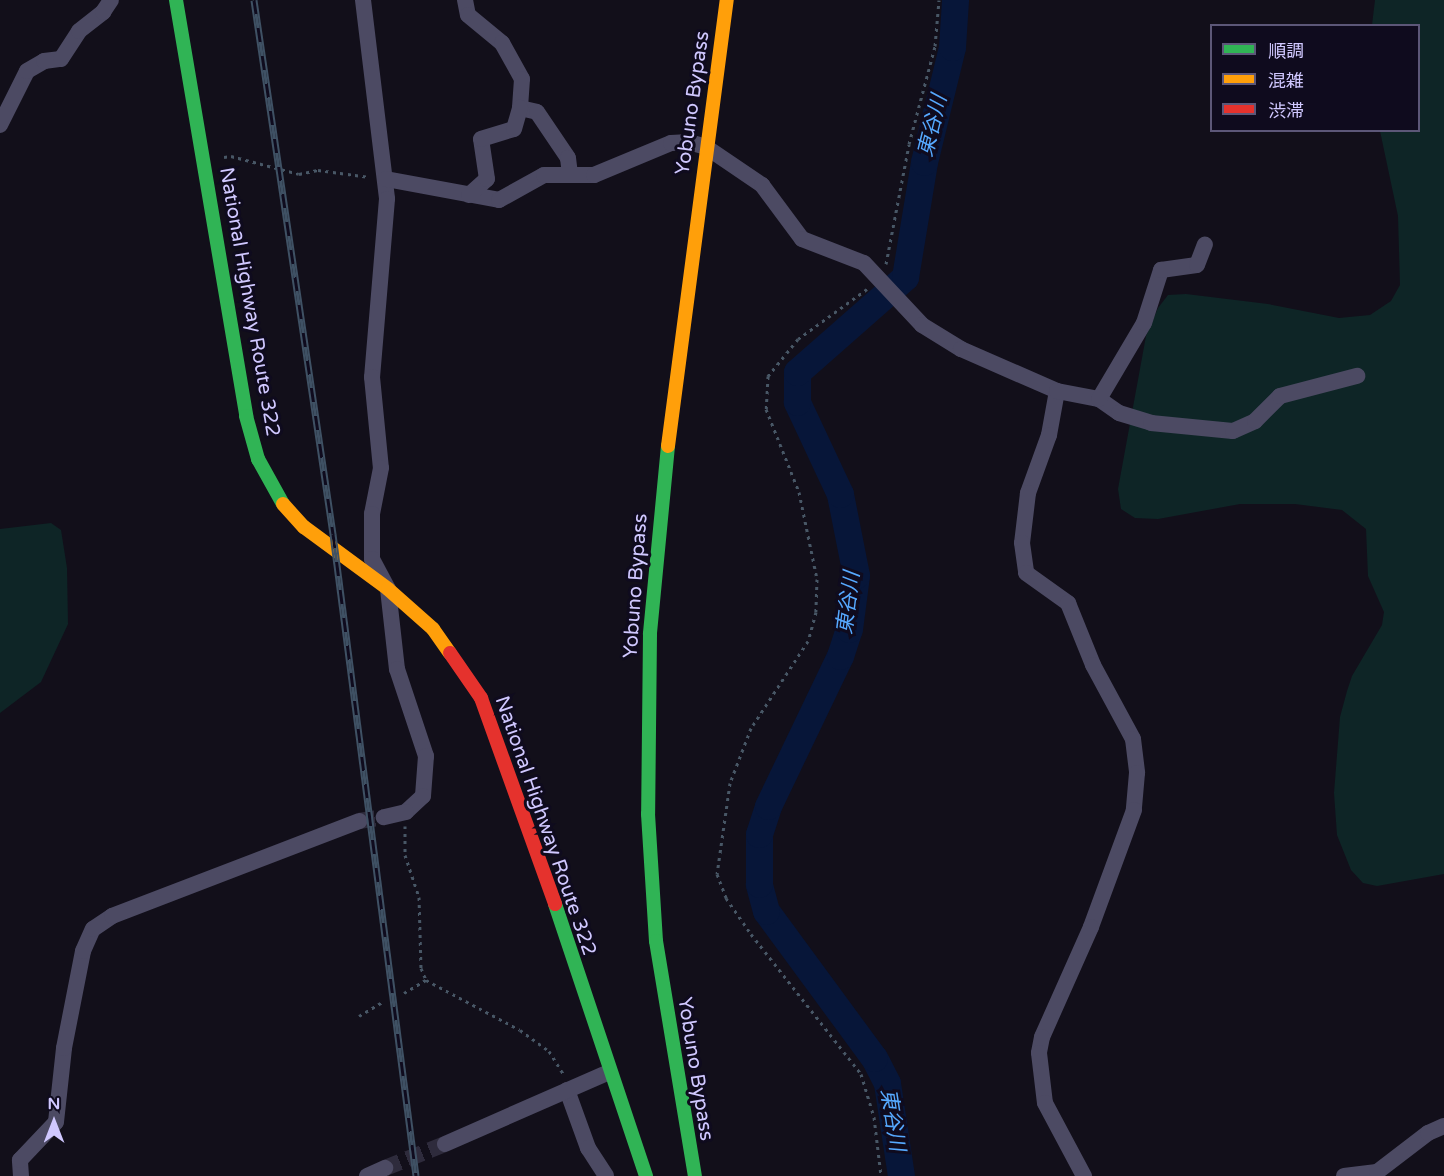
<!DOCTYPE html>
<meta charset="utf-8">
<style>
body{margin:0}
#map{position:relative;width:1444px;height:1176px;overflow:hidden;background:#120f1a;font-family:"Varela Round","Noto Sans JP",sans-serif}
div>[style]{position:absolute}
.green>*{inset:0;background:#0e2526}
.river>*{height:27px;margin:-13.5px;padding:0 13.5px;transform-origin:13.5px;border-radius:13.5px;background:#071639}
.street-tunnel>*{height:16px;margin-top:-8px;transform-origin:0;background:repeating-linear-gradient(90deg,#2e2b3c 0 16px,transparent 0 24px)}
.path>*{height:3px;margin-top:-1.5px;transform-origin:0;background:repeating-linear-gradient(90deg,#485766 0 3px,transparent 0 7.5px)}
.street>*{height:16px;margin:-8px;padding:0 8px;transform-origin:8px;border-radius:8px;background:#4c4a63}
.fast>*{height:14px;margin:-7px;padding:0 7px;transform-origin:7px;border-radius:7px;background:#30b455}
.slow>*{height:14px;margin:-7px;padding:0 7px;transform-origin:7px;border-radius:7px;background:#ff9f0a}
.jam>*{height:14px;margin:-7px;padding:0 7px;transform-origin:7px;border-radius:7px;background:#e5322d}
.rail>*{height:7px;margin-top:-3.5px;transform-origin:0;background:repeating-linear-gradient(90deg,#0f0b1e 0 14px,#3f5164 0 28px);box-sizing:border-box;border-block:2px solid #3f5164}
span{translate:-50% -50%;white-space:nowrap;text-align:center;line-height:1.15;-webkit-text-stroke:6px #0f0b1e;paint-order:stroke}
.street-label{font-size:20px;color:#d0c8ff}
.water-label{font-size:21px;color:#56a9ff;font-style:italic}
.legend{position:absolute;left:1210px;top:24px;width:210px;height:108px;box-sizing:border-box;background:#0f0b1e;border:2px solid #5c5778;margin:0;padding:8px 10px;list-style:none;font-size:18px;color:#d0c8ff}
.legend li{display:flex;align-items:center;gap:12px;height:30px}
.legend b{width:30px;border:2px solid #5c5778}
.north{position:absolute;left:24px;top:1092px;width:60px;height:60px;-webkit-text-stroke:4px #0f0b1e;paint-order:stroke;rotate:0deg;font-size:16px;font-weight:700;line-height:24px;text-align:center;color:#d0c8ff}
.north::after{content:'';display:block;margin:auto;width:21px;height:27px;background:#d0c8ff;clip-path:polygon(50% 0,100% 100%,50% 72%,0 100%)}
</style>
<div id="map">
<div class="green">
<div style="clip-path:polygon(1375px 0,1444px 0,1444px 874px,1377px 886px,1363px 883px,1351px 870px,1337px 835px,1334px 793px,1340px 717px,1347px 691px,1352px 676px,1382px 625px,1384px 612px,1368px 576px,1366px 529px,1342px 510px,1295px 504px,1240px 504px,1158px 519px,1135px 518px,1121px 509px,1118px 489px,1146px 336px,1158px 308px,1168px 295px,1186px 294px,1268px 304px,1339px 318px,1370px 315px,1391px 301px,1400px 285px,1398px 216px,1380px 131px,1418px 130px,1418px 26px,1372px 25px)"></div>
<div style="clip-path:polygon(51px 523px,61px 530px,67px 568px,68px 624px,41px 682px,0 713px,0 529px)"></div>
</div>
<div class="river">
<div style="left:901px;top:1176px;width:94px;rotate:-98.6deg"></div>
<div style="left:887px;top:1083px;width:28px;rotate:-117deg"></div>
<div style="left:874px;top:1058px;width:182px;rotate:-126.3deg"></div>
<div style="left:766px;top:911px;width:28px;rotate:-105deg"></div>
<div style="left:759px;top:884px;width:50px;rotate:-90deg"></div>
<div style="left:759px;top:834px;width:29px;rotate:-72deg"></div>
<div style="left:768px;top:806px;width:166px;rotate:-64.4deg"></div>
<div style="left:840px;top:656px;width:28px;rotate:-72deg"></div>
<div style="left:849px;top:629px;width:54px;rotate:-82.6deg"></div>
<div style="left:856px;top:575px;width:83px;rotate:-101.2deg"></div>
<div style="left:840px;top:494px;width:102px;rotate:-115.1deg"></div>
<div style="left:797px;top:402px;width:30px;rotate:-90deg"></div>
<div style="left:797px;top:372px;width:144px;rotate:-41.3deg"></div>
<div style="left:905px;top:277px;width:117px;rotate:-80.6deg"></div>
<div style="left:924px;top:162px;width:118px;rotate:-76.3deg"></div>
<div style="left:952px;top:47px;width:47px;rotate:-86.3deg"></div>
</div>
<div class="street-tunnel">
<div style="left:359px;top:821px;width:25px;rotate:-9deg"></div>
<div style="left:385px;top:1168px;width:65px;rotate:-21.8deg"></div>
</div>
<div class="path">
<div style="left:224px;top:157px;width:7px;rotate:-8deg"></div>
<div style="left:231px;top:156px;width:70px;rotate:14.8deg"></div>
<div style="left:299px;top:174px;width:19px;rotate:-12deg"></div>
<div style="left:318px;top:170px;width:52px;rotate:7.7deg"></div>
<div style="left:886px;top:264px;width:122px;rotate:-79.1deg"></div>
<div style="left:909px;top:144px;width:101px;rotate:-75.1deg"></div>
<div style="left:935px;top:46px;width:46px;rotate:-85deg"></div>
<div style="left:867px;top:289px;width:85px;rotate:144.1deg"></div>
<div style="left:798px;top:339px;width:48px;rotate:129deg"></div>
<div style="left:768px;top:376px;width:33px;rotate:93deg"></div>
<div style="left:766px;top:409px;width:89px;rotate:68.3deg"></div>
<div style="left:799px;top:492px;width:89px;rotate:78.3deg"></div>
<div style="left:817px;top:579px;width:33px;rotate:92deg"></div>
<div style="left:816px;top:612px;width:30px;rotate:105deg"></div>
<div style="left:808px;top:641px;width:104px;rotate:123.2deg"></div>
<div style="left:751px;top:728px;width:59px;rotate:110.9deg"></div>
<div style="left:730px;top:783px;width:92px;rotate:98.1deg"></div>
<div style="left:717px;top:874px;width:26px;rotate:69deg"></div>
<div style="left:726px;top:898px;width:44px;rotate:55.2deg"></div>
<div style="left:751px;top:934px;width:178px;rotate:51.8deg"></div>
<div style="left:861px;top:1074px;width:45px;rotate:73.2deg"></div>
<div style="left:874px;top:1117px;width:59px;rotate:83.2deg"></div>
<div style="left:405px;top:826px;width:29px;rotate:90deg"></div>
<div style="left:405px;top:855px;width:44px;rotate:71.6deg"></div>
<div style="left:419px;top:897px;width:71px;rotate:88.4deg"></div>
<div style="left:421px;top:968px;width:13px;rotate:67deg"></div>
<div style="left:426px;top:980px;width:106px;rotate:28deg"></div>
<div style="left:520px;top:1030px;width:36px;rotate:36deg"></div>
<div style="left:549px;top:1051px;width:28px;rotate:58deg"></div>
<div style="left:404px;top:993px;width:26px;rotate:-31deg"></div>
<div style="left:359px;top:1016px;width:27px;rotate:-31deg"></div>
</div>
<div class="street">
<div style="left:363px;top:0;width:200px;rotate:83.1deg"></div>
<div style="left:387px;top:199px;width:179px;rotate:94.8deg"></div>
<div style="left:372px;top:377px;width:91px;rotate:84.4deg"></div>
<div style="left:381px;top:468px;width:47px;rotate:101.1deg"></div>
<div style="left:372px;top:514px;width:45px;rotate:90deg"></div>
<div style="left:372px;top:559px;width:34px;rotate:62deg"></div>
<div style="left:388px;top:589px;width:81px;rotate:83.6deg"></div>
<div style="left:397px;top:669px;width:92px;rotate:71.6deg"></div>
<div style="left:426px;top:756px;width:40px;rotate:94.3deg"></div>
<div style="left:423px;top:796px;width:23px;rotate:137deg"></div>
<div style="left:406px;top:812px;width:23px;rotate:167deg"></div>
<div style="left:465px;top:0;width:15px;rotate:79deg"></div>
<div style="left:468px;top:15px;width:44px;rotate:39.5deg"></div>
<div style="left:502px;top:43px;width:41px;rotate:60.9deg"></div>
<div style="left:522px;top:79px;width:29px;rotate:94deg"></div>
<div style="left:520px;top:108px;width:17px;rotate:13deg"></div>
<div style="left:537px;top:112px;width:55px;rotate:56deg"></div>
<div style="left:568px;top:158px;width:17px;rotate:83deg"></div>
<div style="left:0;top:125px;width:60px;rotate:-63.4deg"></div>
<div style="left:27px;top:71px;width:20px;rotate:-30deg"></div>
<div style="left:44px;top:61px;width:17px;rotate:-7deg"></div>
<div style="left:61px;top:59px;width:33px;rotate:-57deg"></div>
<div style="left:79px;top:31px;width:31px;rotate:-38deg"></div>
<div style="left:103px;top:12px;width:14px;rotate:-56deg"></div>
<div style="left:386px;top:179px;width:115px;rotate:10.5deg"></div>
<div style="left:499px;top:200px;width:51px;rotate:-29.1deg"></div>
<div style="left:544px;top:175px;width:50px"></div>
<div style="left:594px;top:175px;width:83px;rotate:-22.6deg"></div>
<div style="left:671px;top:143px;width:18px;rotate:-3deg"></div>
<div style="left:689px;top:142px;width:18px;rotate:16deg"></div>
<div style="left:706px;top:147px;width:68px;rotate:34.2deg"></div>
<div style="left:762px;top:185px;width:67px;rotate:53.5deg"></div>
<div style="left:802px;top:239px;width:66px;rotate:21.2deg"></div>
<div style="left:864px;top:263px;width:85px;rotate:46.9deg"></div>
<div style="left:922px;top:325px;width:46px;rotate:31.6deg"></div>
<div style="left:961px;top:349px;width:105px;rotate:23.6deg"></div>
<div style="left:1057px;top:391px;width:45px;rotate:100.3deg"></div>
<div style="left:1049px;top:435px;width:62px;rotate:109.9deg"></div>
<div style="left:1028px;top:493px;width:50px;rotate:96.8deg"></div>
<div style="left:1022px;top:543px;width:30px;rotate:82deg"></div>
<div style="left:1026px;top:573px;width:52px;rotate:35.5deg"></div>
<div style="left:1068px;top:603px;width:67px;rotate:68deg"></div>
<div style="left:1093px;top:665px;width:84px;rotate:61.6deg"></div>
<div style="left:1133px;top:739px;width:34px;rotate:83deg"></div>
<div style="left:1137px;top:773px;width:37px;rotate:95deg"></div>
<div style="left:1134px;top:810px;width:125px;rotate:110.2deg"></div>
<div style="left:1091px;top:927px;width:120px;rotate:114deg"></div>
<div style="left:1042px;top:1037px;width:16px;rotate:101deg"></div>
<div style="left:1039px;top:1053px;width:50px;rotate:83.2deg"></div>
<div style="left:1045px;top:1103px;width:83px;rotate:61.9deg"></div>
<div style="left:469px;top:195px;width:24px;rotate:-42deg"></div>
<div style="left:487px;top:179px;width:40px;rotate:-98.5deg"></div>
<div style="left:481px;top:139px;width:34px;rotate:-17deg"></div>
<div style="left:514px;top:129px;width:22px;rotate:-74deg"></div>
<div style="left:1057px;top:391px;width:43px;rotate:10.8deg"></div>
<div style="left:1099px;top:399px;width:24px;rotate:35deg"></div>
<div style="left:1119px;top:413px;width:34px;rotate:17deg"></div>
<div style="left:1151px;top:423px;width:82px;rotate:5.6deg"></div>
<div style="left:1233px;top:431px;width:24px;rotate:-24deg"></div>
<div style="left:1255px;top:421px;width:35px;rotate:-45deg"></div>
<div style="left:1280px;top:396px;width:80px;rotate:-14.6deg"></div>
<div style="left:1099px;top:399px;width:88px;rotate:-59.4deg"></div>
<div style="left:1144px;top:323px;width:56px;rotate:-72.2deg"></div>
<div style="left:1161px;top:270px;width:36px;rotate:-8deg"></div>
<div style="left:1197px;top:265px;width:22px;rotate:-69deg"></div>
<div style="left:567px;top:1090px;width:62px;rotate:70.1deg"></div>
<div style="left:588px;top:1148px;width:33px;rotate:57deg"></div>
<div style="left:445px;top:1144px;width:179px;rotate:-23.7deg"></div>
<div style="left:21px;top:1176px;width:16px;rotate:-94deg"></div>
<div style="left:20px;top:1160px;width:52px;rotate:-46.5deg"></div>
<div style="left:56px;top:1122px;width:74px;rotate:-83.8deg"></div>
<div style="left:64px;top:1048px;width:99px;rotate:-78.9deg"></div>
<div style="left:83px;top:951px;width:24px;rotate:-66deg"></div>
<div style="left:93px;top:929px;width:23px;rotate:-34deg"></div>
<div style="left:112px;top:916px;width:265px;rotate:-21deg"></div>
<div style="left:367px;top:1176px;width:20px;rotate:-24deg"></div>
<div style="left:1344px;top:1176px;width:33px;rotate:-7deg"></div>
<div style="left:1377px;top:1172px;width:64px;rotate:-37.4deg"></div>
<div style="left:1428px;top:1133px;width:17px;rotate:-24deg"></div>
</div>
<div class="fast">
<div style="left:176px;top:0;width:422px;rotate:80.4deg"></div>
<div style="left:246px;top:416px;width:45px;rotate:74.4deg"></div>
<div style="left:258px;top:459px;width:51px;rotate:60.9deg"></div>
<div style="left:668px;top:446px;width:189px;rotate:95.5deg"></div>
<div style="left:650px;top:634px;width:180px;rotate:90.6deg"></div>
<div style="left:648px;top:814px;width:127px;rotate:86.4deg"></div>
<div style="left:656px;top:941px;width:238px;rotate:80.6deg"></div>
<div style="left:555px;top:904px;width:287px;rotate:71.5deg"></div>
</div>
<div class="slow">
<div style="left:668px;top:446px;width:450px;rotate:-82.5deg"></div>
<div style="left:283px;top:504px;width:31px;rotate:48deg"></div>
<div style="left:304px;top:527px;width:104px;rotate:36.4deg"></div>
<div style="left:388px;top:589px;width:60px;rotate:41.6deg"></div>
<div style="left:433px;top:629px;width:29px;rotate:55deg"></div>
</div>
<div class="jam">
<div style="left:450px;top:653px;width:55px;rotate:55.4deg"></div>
<div style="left:481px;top:698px;width:219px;rotate:70.2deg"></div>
</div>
<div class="rail">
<div style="left:254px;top:0;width:540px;rotate:81.58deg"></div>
<div style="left:333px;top:534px;width:647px;rotate:82.63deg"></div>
</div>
<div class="street-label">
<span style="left:693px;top:103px;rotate:-82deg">Yobuno Bypass</span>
<span style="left:249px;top:302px;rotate:80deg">National Highway Route 322</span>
<span style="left:636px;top:586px;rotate:-86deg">Yobuno Bypass</span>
<span style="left:545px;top:826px;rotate:71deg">National Highway Route 322</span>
<span style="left:695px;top:1069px;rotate:81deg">Yobuno Bypass</span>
</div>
<div class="water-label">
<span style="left:933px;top:126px;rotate:-76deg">東谷川</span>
<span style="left:849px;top:603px;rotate:-83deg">東谷川</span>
<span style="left:892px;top:1120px;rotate:81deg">東谷川</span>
</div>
<ul class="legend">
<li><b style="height:8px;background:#30b455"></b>順調</li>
<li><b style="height:8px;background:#ff9f0a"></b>混雑</li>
<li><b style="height:8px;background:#e5322d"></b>渋滞</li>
</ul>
<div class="north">N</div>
</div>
